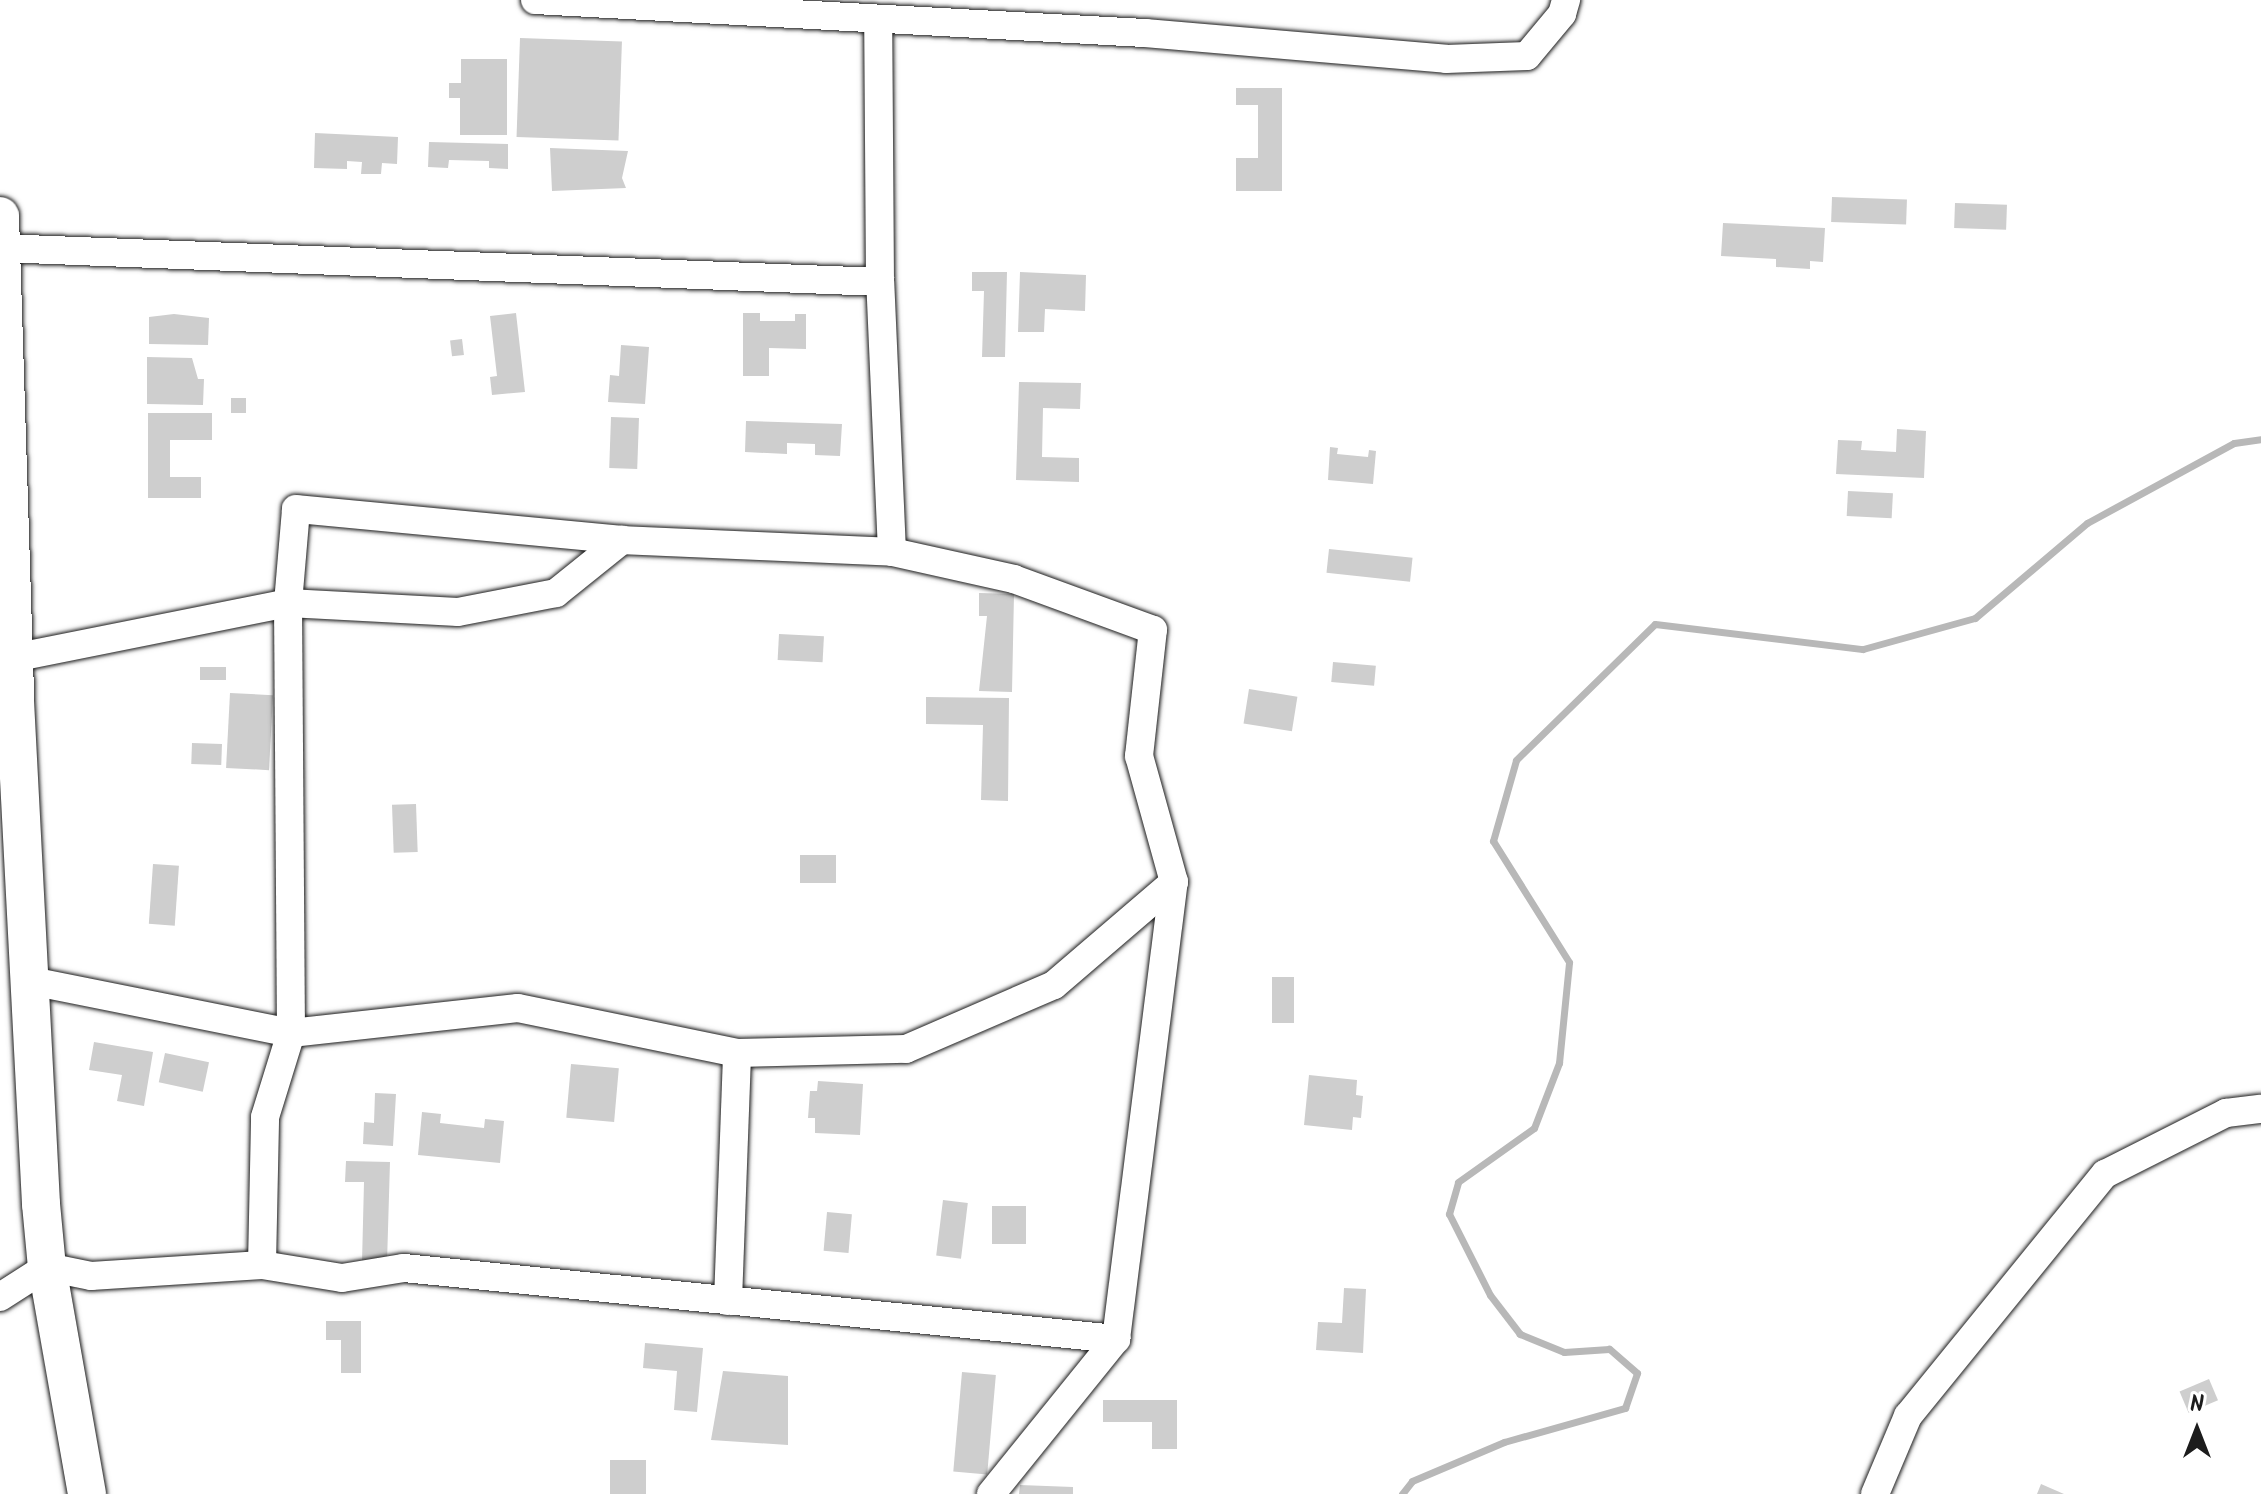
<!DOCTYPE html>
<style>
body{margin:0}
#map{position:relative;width:2261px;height:1494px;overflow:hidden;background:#fff;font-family:Kalam,sans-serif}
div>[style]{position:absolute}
.stream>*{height:7px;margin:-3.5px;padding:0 3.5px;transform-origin:3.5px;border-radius:3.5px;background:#b8b8b8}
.building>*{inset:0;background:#cecece;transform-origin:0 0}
.roads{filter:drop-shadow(0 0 2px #1c1c1c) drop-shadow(0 0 2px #1c1c1c)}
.street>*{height:28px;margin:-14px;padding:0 14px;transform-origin:14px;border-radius:14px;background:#fff}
.secondary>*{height:38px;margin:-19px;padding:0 19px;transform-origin:19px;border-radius:19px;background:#fff}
span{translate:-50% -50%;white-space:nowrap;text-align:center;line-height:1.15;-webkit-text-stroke:7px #fff;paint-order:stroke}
.north{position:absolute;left:2157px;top:1390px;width:80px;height:80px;-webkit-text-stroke:6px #fff;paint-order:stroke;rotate:0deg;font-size:22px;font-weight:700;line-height:32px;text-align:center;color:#1c1c1c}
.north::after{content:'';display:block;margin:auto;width:28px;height:36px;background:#1c1c1c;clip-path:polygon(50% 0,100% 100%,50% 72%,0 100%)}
</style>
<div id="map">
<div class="stream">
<div style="left:1402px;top:1494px;width:16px;rotate:-52deg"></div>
<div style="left:1412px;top:1481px;width:100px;rotate:-23deg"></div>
<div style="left:1504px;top:1442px;width:126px;rotate:-15.7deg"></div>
<div style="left:1625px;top:1408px;width:37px;rotate:-71deg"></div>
<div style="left:1637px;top:1373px;width:37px;rotate:-139deg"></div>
<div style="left:1609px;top:1349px;width:45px;rotate:176.2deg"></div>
<div style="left:1564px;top:1352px;width:48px;rotate:-157.8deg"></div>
<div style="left:1520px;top:1334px;width:49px;rotate:-127.6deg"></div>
<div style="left:1490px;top:1295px;width:91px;rotate:-116.8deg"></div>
<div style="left:1449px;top:1214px;width:33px;rotate:-74deg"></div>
<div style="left:1458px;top:1182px;width:93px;rotate:-35.4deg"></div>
<div style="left:1534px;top:1128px;width:70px;rotate:-69deg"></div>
<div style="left:1559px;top:1063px;width:101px;rotate:-84.3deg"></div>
<div style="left:1569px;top:962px;width:143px;rotate:-122.1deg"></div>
<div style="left:1493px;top:841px;width:84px;rotate:-74.1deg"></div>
<div style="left:1516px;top:760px;width:194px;rotate:-44.4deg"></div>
<div style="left:1655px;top:624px;width:209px;rotate:6.9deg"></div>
<div style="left:1863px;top:649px;width:116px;rotate:-15.5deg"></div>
<div style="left:1975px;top:618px;width:147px;rotate:-40.3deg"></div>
<div style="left:2087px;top:523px;width:167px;rotate:-28.6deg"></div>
<div style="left:2234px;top:443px;width:27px;rotate:-8deg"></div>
</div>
<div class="building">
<div style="left:520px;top:38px;width:102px;height:99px;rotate:2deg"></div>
<div style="clip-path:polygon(461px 59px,507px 59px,507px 135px,460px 135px,460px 98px,449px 98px,449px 83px,461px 83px)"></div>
<div style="clip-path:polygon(1236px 88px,1282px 88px,1282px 191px,1236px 191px,1236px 158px,1258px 158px,1258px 105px,1236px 105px)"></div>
<div style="clip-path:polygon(315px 133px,398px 137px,397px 164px,382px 163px,381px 174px,361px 174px,362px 162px,347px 161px,347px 169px,314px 168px)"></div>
<div style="clip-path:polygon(429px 142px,508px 144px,508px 169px,489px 168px,489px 161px,449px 160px,448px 168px,428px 167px)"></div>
<div style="clip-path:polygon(550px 148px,628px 151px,622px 178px,626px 188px,552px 191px)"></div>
<div style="left:1832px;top:197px;width:75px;height:25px;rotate:2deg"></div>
<div style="left:1955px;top:203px;width:52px;height:25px;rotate:2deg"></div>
<div style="clip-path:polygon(1723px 223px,1825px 228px,1823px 262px,1810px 261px,1810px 269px,1776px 267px,1776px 259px,1721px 256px)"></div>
<div style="clip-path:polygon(972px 272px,1007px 272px,1005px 357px,982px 357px,984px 291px,972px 291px)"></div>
<div style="clip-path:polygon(1020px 272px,1086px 275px,1085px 311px,1045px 309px,1044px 332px,1018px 332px)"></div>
<div style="clip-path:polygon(516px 313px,525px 392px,492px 395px,490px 377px,497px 376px,490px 316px)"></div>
<div style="clip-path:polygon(743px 313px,760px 313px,760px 321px,795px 321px,795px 314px,806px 314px,806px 349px,769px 348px,769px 376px,743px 376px)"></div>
<div style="clip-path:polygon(174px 314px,209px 318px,208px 345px,149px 344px,149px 317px)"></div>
<div style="left:462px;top:339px;width:16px;height:12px;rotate:83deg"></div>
<div style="clip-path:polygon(621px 345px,649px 347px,645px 404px,608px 402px,610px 375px,619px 376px)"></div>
<div style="clip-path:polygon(147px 357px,192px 358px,198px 379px,204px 379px,203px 405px,147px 404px)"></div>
<div style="clip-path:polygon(1019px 382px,1081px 383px,1080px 409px,1043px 408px,1042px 457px,1079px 458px,1079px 482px,1016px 480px)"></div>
<div style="left:231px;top:398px;width:15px;height:15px"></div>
<div style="clip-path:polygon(148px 413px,212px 413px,212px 440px,170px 440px,170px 477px,201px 477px,201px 498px,148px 498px)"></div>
<div style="left:611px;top:417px;width:28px;height:51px;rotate:2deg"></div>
<div style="clip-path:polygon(746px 421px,842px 424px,840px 456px,815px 455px,815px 444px,787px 443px,787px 454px,745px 452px)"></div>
<div style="clip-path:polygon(1897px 429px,1926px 431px,1924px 478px,1836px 474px,1838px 440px,1862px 441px,1861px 450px,1896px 452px)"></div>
<div style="clip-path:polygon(1330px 447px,1338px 448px,1337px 454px,1368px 457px,1369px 450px,1376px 451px,1373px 484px,1328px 480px)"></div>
<div style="left:1848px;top:491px;width:45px;height:25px;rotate:3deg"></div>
<div style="left:1329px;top:549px;width:84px;height:24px;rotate:6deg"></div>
<div style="clip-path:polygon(979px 593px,1014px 594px,1012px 692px,979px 691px,987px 616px,979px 616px)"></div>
<div style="left:779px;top:634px;width:45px;height:26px;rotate:3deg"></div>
<div style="left:1333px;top:662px;width:43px;height:20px;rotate:5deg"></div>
<div style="left:200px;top:667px;width:26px;height:13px"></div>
<div style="left:1249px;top:689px;width:49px;height:35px;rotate:9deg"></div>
<div style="left:230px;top:693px;width:43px;height:75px;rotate:3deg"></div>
<div style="clip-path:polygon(926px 697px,1009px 698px,1008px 801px,981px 800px,983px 725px,926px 724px)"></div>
<div style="left:192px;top:743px;width:30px;height:21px;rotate:2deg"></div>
<div style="left:416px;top:804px;width:48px;height:24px;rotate:88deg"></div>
<div style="left:800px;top:855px;width:36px;height:28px"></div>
<div style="left:153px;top:864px;width:26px;height:60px;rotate:4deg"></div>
<div style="left:1272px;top:977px;width:22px;height:46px"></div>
<div style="clip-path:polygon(94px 1042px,153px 1052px,144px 1106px,117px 1101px,122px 1075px,89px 1070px)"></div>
<div style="left:165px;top:1053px;width:45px;height:30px;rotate:12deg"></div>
<div style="left:571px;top:1064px;width:48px;height:54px;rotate:5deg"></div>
<div style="clip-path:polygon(1309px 1075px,1357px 1080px,1356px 1095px,1363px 1096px,1361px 1118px,1353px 1117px,1352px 1130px,1304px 1125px)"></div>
<div style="clip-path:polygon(818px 1081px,863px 1084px,860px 1135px,815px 1133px,815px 1118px,808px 1118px,810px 1091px,817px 1091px)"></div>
<div style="clip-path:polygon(375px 1093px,396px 1094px,393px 1146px,363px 1144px,364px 1122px,374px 1123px)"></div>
<div style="clip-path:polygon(422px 1112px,441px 1114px,440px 1123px,484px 1128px,485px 1119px,504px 1121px,500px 1163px,418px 1155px)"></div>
<div style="clip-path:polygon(346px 1161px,390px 1162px,387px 1263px,362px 1262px,364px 1182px,345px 1182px)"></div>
<div style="left:943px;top:1200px;width:25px;height:56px;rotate:7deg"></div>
<div style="left:992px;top:1206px;width:34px;height:38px"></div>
<div style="left:827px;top:1212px;width:25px;height:39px;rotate:5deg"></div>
<div style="clip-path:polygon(1344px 1288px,1366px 1289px,1363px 1353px,1316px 1350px,1318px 1322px,1342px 1323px)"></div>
<div style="clip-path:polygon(326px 1321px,361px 1321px,361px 1373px,341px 1373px,341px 1340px,326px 1340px)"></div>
<div style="clip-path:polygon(645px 1343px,703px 1348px,697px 1412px,674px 1410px,677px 1371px,643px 1368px)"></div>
<div style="clip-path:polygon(723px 1371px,788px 1376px,788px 1445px,711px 1440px)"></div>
<div style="left:962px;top:1372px;width:34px;height:100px;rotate:5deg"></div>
<div style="left:2209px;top:1379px;width:23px;height:32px;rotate:67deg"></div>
<div style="clip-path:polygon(1103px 1400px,1177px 1400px,1177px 1449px,1152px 1449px,1152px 1422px,1103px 1422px)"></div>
<div style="left:610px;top:1460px;width:36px;height:34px"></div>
<div style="clip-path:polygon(2041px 1484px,2064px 1494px,2037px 1494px)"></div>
<div style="clip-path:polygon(1020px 1485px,1073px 1487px,1073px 1494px,1019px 1494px)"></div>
</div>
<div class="roads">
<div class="street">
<div style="left:535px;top:0;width:611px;rotate:3.1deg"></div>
<div style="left:1145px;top:33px;width:302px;rotate:4.9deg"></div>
<div style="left:1446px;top:59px;width:81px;rotate:-2.1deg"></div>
<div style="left:1527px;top:56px;width:55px;rotate:-50.2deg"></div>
<div style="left:1562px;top:14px;width:15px;rotate:-74deg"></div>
<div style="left:0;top:248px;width:881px;rotate:2.21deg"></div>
<div style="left:13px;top:658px;width:280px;rotate:-11.3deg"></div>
<div style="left:288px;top:603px;width:94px;rotate:-85.1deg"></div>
<div style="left:296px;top:509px;width:327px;rotate:5.4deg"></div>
<div style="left:622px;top:540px;width:270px;rotate:2.5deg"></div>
<div style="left:31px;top:981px;width:265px;rotate:11.3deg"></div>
<div style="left:291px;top:1033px;width:228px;rotate:-6.3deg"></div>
<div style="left:518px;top:1008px;width:224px;rotate:11.6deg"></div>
<div style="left:737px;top:1053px;width:169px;rotate:-1.4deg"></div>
<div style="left:906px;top:1049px;width:161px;rotate:-23.4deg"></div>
<div style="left:1054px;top:985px;width:158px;rotate:-40.6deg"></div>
<div style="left:1174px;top:882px;width:131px;rotate:-105.5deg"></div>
<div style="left:1139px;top:756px;width:127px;rotate:-83.7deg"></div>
<div style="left:1153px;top:630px;width:148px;rotate:-159.9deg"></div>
<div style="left:1014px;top:579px;width:125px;rotate:-167.5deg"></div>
<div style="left:892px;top:552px;width:270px;rotate:-92.5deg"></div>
<div style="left:880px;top:282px;width:263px;rotate:-90.4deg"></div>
<div style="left:262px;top:1265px;width:148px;rotate:-88.8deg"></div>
<div style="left:265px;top:1117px;width:88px;rotate:-72.8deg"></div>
<div style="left:291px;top:1033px;width:430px;rotate:-90.4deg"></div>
<div style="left:288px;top:603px;width:170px;rotate:3deg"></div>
<div style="left:458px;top:612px;width:100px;rotate:-11deg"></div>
<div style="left:556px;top:593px;width:85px;rotate:-38.8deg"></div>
<div style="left:0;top:1297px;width:56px;rotate:-32.6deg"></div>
<div style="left:47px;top:1267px;width:45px;rotate:11.6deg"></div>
<div style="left:91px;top:1276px;width:171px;rotate:-3.7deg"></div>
<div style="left:262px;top:1265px;width:81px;rotate:9.2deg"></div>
<div style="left:342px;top:1278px;width:63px;rotate:-9.2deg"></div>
<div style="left:404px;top:1268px;width:716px;rotate:5.69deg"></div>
<div style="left:728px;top:1301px;width:248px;rotate:-87.9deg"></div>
<div style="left:991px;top:1494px;width:199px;rotate:-51.1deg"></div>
<div style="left:1116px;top:1339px;width:461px;rotate:-82.8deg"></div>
<div style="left:1875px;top:1494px;width:85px;rotate:-67.1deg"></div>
<div style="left:1908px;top:1416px;width:312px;rotate:-50.9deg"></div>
<div style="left:2105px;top:1174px;width:136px;rotate:-26.8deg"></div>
<div style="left:2226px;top:1113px;width:35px;rotate:-7deg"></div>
</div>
<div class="secondary">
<div style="left:0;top:216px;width:485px;rotate:88.2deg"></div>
<div style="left:15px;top:701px;width:504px;rotate:87.04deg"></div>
<div style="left:41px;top:1204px;width:63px;rotate:84.6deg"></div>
<div style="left:47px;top:1267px;width:230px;rotate:80deg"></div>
</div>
</div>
<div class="north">N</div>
</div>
